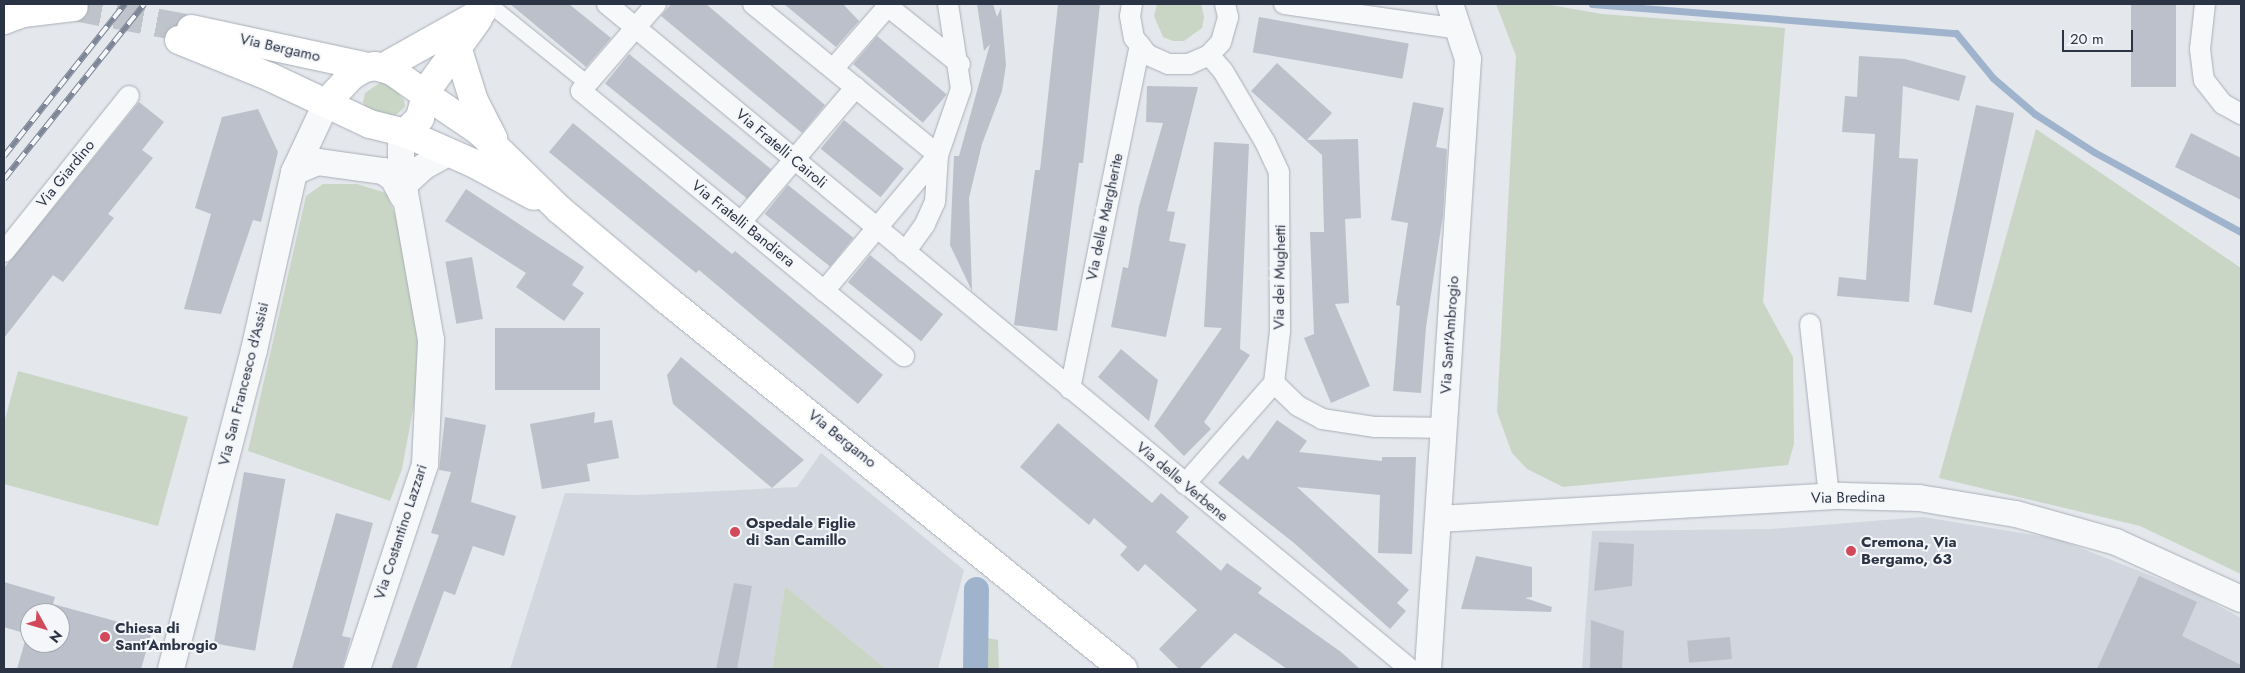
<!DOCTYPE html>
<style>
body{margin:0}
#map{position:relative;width:2245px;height:673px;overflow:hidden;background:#e4e7ec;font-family:Jost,sans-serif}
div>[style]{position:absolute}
.built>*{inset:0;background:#d2d6de}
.green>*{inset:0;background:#c9d6c5}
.stream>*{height:7px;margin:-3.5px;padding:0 3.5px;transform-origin:3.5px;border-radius:3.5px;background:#9fb4cc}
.canal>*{height:25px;margin:-12.5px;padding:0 12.5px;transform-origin:12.5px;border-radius:12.5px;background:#9fb4cc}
.building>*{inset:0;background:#bbc0ca;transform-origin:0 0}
.secondary-tunnel>*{height:28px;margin-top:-14px;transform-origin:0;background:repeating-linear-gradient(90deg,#bfc3cb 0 28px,transparent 0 42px)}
.roads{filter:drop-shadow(0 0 1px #a9aeb7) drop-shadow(0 0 1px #a9aeb7)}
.pedestrian>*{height:15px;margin:-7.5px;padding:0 7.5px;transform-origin:7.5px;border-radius:7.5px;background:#f7f8fa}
.minor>*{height:20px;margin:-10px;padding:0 10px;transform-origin:10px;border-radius:10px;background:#f7f8fa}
.tertiary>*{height:26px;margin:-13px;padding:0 13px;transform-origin:13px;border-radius:13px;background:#f7f8fa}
.secondary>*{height:28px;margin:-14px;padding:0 14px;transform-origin:14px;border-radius:14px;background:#fff}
.rail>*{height:5.5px;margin-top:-2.75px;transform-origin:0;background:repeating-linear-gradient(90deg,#f4f6f9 0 11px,#7d8696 0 22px);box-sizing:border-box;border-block:1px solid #7d8696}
.dots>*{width:14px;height:14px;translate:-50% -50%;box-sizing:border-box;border:2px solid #f4f6f9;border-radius:50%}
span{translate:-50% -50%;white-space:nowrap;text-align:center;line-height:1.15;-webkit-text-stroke:4px #f4f6f9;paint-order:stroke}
.street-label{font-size:15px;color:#2b3445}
.poi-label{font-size:15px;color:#2b3445;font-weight:700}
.left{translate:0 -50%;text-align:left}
.frame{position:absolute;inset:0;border:5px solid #2b3445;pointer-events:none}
.north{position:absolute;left:20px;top:603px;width:50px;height:50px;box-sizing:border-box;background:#f4f6f9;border:1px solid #a4a8b1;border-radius:50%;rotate:129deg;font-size:14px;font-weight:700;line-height:20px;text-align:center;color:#2b3445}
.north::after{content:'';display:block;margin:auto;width:18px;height:22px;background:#d1495b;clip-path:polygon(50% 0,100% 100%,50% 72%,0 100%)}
.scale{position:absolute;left:2062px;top:30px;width:71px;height:22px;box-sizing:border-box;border:2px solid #2b3445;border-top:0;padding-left:6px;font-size:15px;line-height:18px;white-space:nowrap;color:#2b3445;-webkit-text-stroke:4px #f4f6f9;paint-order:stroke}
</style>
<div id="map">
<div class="built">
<div style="clip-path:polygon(821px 453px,964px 570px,938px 669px,886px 669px,785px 586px,772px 669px,510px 669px,565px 493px,637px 495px,797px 487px)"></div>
<div style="clip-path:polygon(1923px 517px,2058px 539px,2195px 593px,2241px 618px,2241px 669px,1582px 669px,1592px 531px,1771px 529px)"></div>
</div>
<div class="green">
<div style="clip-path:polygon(1157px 4px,1201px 4px,1204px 17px,1202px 28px,1184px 41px,1173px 41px,1163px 37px,1154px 16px)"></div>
<div style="clip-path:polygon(1496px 4px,1545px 4px,1602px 14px,1785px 28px,1763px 302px,1793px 357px,1794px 444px,1788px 465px,1563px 487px,1527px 469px,1512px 453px,1497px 412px,1516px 56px)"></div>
<div style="clip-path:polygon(381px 82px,390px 84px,404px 100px,405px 107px,391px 119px,368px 111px,363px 102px,365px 93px)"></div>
<div style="clip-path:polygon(2036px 129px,2241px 268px,2241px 574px,2140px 526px,1939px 478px)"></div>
<div style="clip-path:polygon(323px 184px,357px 184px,386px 193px,410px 250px,422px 361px,402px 469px,390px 501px,248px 451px,306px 196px)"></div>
<div style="clip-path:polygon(18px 371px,188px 417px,158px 526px,4px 484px,4px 423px)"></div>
<div style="clip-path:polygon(785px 586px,886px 669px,772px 669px)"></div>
<div style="clip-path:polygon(982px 637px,998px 640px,999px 669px,970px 669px)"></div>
</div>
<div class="stream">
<div style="left:1592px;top:4px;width:365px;rotate:4.6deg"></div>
<div style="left:1956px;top:33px;width:58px;rotate:50.6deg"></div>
<div style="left:1993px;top:78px;width:55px;rotate:40.6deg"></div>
<div style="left:2035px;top:114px;width:70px;rotate:32.8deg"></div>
<div style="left:2094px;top:152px;width:167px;rotate:28.6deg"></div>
</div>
<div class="canal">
<div style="left:975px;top:669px;width:80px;rotate:-89.3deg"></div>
</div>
<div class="building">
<div style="clip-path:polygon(510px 4px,569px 4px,611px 38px,586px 67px)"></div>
<div style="clip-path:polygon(671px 4px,706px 4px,825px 105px,802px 133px,661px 16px)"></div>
<div style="clip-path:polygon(784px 4px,843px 4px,859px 21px,836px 47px)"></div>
<div style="clip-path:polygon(977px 4px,993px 4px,997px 17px,1001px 8px,1006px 65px,1002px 91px,982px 144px,969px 198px,972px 291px,950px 245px,954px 156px,959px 156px,990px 44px,984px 51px)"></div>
<div style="clip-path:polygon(1058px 4px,1100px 4px,1083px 163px,1079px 163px,1057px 331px,1014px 325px,1035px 170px,1040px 170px)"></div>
<div style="left:2131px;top:4px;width:45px;height:83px"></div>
<div style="left:1259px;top:17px;width:152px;height:36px;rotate:10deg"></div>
<div style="left:877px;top:36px;width:91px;height:37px;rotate:40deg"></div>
<div style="left:629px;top:54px;width:183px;height:38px;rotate:39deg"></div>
<div style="clip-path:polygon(1859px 56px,1905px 59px,1966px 76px,1959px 101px,1903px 86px,1899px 158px,1918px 159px,1909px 302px,1837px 296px,1839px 277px,1866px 280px,1875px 134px,1842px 132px,1845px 96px,1857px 97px)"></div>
<div style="clip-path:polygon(1277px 63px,1332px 113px,1307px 140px,1358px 139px,1361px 218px,1345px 219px,1349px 303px,1335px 304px,1370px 386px,1331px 403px,1304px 338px,1314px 334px,1310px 232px,1324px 232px,1322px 155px,1251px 91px)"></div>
<div style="clip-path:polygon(1147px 86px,1198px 87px,1167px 211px,1175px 212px,1169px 241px,1186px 244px,1166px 337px,1111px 327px,1123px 267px,1128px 268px,1139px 206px,1163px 123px,1146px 122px)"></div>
<div style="clip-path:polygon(139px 102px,164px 122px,142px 150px,153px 158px,108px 214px,114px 218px,63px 282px,53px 275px,4px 338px,4px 268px)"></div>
<div style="clip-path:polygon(1413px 102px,1444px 108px,1436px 147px,1447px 149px,1443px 215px,1426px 327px,1421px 393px,1393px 391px,1400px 306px,1396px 305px,1408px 223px,1391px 220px)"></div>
<div style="left:1976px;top:105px;width:39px;height:204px;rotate:12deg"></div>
<div style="clip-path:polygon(258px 109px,278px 152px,261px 222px,253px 220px,221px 314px,184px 309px,211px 214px,195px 208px,222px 117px)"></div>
<div style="left:844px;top:120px;width:77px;height:37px;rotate:39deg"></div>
<div style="clip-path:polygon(573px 123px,732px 254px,735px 251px,883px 375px,858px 404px,699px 270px,696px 273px,549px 152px)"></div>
<div style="clip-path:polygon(2191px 133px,2241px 158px,2241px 200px,2175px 167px)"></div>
<div style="clip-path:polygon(1214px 142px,1249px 144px,1240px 349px,1250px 355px,1204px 422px,1211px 429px,1184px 456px,1154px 426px,1222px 328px,1204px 327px)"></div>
<div style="left:788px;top:185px;width:84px;height:37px;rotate:39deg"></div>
<div style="clip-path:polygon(466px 189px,584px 267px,572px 285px,584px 293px,564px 321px,516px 287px,526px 273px,445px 221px)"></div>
<div style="left:870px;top:255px;width:94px;height:35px;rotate:39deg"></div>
<div style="left:472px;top:257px;width:63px;height:27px;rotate:80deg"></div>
<div style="left:495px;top:328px;width:105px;height:62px"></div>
<div style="clip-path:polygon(1121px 349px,1158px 380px,1149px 421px,1098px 377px)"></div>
<div style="clip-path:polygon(681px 357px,804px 460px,772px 488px,673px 404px,667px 375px)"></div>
<div style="clip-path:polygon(595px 412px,594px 423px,612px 420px,619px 458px,587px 464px,590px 481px,542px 489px,530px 424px)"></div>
<div style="clip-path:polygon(445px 417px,486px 425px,471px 502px,516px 516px,504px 556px,473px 546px,455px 595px,444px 591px,416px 669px,391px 669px,439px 535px,431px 533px,451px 472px,439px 470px)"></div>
<div style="clip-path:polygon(1277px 420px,1307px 441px,1299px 452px,1382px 461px,1382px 457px,1416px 457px,1412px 554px,1378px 553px,1380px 495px,1297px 487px,1409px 590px,1397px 603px,1406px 611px,1390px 629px,1294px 543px,1218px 483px,1243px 455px,1248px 460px)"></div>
<div style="clip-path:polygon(1058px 423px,1152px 503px,1161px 493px,1189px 517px,1176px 532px,1221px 571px,1227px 563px,1262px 588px,1258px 593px,1341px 652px,1360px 669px,1287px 669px,1235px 633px,1199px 669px,1179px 669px,1159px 649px,1197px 610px,1145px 564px,1138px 572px,1120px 555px,1127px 547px,1094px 518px,1089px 525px,1020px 467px)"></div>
<div style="left:244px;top:472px;width:42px;height:174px;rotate:10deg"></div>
<div style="clip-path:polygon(336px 513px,373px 523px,342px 636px,351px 638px,342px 669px,292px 669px)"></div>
<div style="clip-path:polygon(1599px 542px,1634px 544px,1632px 586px,1594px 591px)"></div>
<div style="clip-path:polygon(1476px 556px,1532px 567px,1532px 597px,1525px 598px,1552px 607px,1551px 612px,1461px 609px)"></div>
<div style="clip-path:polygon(2139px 576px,2197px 602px,2182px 636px,2241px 665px,2241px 669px,2097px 669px)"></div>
<div style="clip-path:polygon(evenodd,4px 582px,55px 597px,53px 604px,152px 631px,141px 669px,17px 669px,27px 634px,4px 627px,4px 582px,30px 613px,60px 613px,60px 643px,30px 643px,30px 613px)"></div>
<div style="clip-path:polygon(734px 583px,752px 586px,737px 669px,716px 669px)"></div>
<div style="clip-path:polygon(1591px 620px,1624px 631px,1622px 669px,1590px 669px)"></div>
<div style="left:1730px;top:637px;width:22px;height:43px;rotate:85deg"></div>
</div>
<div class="secondary-tunnel">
<div style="left:74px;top:7px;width:119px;rotate:10.6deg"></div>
</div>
<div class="roads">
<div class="pedestrian">
<div style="left:489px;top:4px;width:127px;rotate:38.9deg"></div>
</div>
<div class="minor">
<div style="left:607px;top:4px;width:1043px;rotate:39.63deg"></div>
<div style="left:656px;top:4px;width:115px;rotate:130.8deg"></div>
<div style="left:581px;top:91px;width:418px;rotate:39.4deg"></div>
<div style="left:753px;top:4px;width:239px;rotate:39.2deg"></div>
<div style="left:885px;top:4px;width:96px;rotate:38.7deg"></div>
<div style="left:1132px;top:4px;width:12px;rotate:99deg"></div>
<div style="left:1130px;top:16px;width:22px;rotate:80deg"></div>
<div style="left:1134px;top:38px;width:22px;rotate:51deg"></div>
<div style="left:1148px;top:55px;width:22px;rotate:24deg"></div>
<div style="left:1168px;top:64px;width:21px"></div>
<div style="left:1189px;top:64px;width:22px;rotate:-24deg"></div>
<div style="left:1209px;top:55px;width:18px;rotate:-47deg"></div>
<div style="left:1221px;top:42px;width:26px;rotate:-74deg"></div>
<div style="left:1228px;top:17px;width:13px;rotate:-103deg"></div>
<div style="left:1284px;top:4px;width:177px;rotate:8.1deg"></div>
<div style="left:2205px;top:4px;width:45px;rotate:96.3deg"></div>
<div style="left:2200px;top:49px;width:31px;rotate:83deg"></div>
<div style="left:2204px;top:80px;width:31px;rotate:52deg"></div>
<div style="left:2223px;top:104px;width:21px;rotate:29deg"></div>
<div style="left:833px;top:69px;width:84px;rotate:-48.9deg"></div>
<div style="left:741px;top:222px;width:177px;rotate:-49.6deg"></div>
<div style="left:4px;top:252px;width:200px;rotate:-51.3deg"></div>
<div style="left:905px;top:252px;width:34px;rotate:-54deg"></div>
<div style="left:925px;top:224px;width:24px;rotate:-66deg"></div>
<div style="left:935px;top:202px;width:47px;rotate:-86.3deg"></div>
<div style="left:938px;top:155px;width:70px;rotate:-70.8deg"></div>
<div style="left:961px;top:89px;width:86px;rotate:-98.7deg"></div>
<div style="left:824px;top:291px;width:177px;rotate:-50deg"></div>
<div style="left:1810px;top:324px;width:174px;rotate:83.7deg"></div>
<div style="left:1274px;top:383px;width:33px;rotate:44deg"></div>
<div style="left:1298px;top:406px;width:27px;rotate:28deg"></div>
<div style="left:1322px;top:419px;width:54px;rotate:8.6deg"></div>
<div style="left:1375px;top:427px;width:69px;rotate:0.8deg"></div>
<div style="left:1070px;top:389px;width:351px;rotate:-78.5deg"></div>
<div style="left:1185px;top:484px;width:135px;rotate:-48.6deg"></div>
<div style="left:1274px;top:383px;width:52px;rotate:-83.4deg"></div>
<div style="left:1280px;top:331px;width:159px;rotate:-90.4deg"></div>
<div style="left:1279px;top:172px;width:33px;rotate:-115deg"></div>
<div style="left:1265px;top:142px;width:82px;rotate:-120.6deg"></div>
<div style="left:1223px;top:71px;width:21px;rotate:-131deg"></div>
</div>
<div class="tertiary">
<div style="left:294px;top:172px;width:26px;rotate:-23deg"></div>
<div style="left:318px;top:162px;width:66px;rotate:7.9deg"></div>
<div style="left:383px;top:171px;width:12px;rotate:35deg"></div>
<div style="left:393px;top:178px;width:21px;rotate:62deg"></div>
<div style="left:406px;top:183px;width:23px;rotate:-43deg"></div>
<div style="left:423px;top:167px;width:29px;rotate:-29deg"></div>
<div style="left:1438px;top:519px;width:406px;rotate:-3.3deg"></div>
<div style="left:1843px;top:496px;width:76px;rotate:1.5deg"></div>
<div style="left:1919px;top:498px;width:98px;rotate:9.4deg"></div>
<div style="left:2016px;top:514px;width:104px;rotate:15.6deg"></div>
<div style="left:2116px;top:542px;width:137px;rotate:24.5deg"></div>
<div style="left:171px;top:669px;width:330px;rotate:-75.4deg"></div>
<div style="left:254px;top:350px;width:182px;rotate:-77.3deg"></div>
<div style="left:294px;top:172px;width:77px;rotate:-64.8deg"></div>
<div style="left:357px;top:669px;width:216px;rotate:-71.6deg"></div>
<div style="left:425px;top:464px;width:124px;rotate:-87.2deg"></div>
<div style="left:431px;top:340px;width:174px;rotate:-100deg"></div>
<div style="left:401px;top:169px;width:36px;rotate:-90deg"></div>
<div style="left:1428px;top:669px;width:611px;rotate:-86.25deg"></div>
<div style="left:1468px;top:59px;width:58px;rotate:-108.1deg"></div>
</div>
<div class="secondary">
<div style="left:4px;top:20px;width:20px;rotate:-20deg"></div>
<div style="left:23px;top:13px;width:51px;rotate:-6.7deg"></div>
<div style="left:191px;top:29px;width:181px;rotate:12.1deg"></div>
<div style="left:179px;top:40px;width:98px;rotate:22.1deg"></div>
<div style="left:270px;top:77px;width:110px;rotate:25.2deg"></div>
<div style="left:370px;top:124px;width:36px;rotate:14deg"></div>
<div style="left:405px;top:133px;width:74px;rotate:23.8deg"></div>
<div style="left:473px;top:163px;width:69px;rotate:28.4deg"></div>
<div style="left:458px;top:50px;width:53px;rotate:72.6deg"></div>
<div style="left:474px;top:101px;width:42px;rotate:62.8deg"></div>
<div style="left:384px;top:67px;width:112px;rotate:-29.3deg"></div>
<div style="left:424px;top:94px;width:92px;rotate:-54.2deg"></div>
<div style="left:426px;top:95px;width:64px;rotate:34.2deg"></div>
<div style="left:479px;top:131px;width:113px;rotate:44.3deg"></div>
<div style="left:560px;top:210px;width:138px;rotate:40deg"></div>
<div style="left:666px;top:299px;width:588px;rotate:38.99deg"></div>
<div style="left:327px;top:102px;width:35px;rotate:-47deg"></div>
<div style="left:351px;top:76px;width:16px;rotate:-30deg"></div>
<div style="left:365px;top:68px;width:10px;rotate:-11deg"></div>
<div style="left:375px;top:66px;width:18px;rotate:16deg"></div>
<div style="left:392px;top:71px;width:42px;rotate:35.2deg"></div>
<div style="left:426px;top:95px;width:24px;rotate:105deg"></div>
<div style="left:420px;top:118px;width:21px;rotate:135deg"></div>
</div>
</div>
<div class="rail">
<div style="left:4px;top:156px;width:194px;rotate:-51.5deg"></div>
<div style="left:4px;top:179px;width:224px;rotate:-51.3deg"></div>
</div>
<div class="dots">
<div style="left:735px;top:532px;background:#d1495b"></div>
<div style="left:1851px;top:551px;background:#d1495b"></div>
<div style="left:105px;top:637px;background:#d1495b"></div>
</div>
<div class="street-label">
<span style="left:280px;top:48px;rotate:13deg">Via Bergamo</span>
<span style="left:781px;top:149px;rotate:40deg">Via Fratelli Cairoli</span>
<span style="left:66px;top:174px;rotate:-51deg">Via Giardino</span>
<span style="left:1105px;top:217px;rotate:-78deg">Via delle Margherite</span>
<span style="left:743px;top:224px;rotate:39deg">Via Fratelli Bandiera</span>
<span style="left:1280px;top:277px;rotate:-89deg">Via dei Mughetti</span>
<span style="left:1450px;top:335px;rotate:-86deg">Via Sant'Ambrogio</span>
<span style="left:244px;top:384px;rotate:-76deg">Via San Francesco d'Assisi</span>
<span style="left:842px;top:439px;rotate:39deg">Via Bergamo</span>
<span style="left:1182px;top:482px;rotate:40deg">Via delle Verbene</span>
<span style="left:1848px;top:498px;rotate:-1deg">Via Bredina</span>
<span style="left:401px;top:532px;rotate:-72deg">Via Costantino Lazzari</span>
</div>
<div class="poi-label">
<span class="left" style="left:746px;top:532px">Ospedale Figlie<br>di San Camillo</span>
<span class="left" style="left:1861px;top:551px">Cremona, Via<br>Bergamo, 63</span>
<span class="left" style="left:115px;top:637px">Chiesa di<br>Sant'Ambrogio</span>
</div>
<div class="frame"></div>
<div class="north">N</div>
<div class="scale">20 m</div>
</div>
